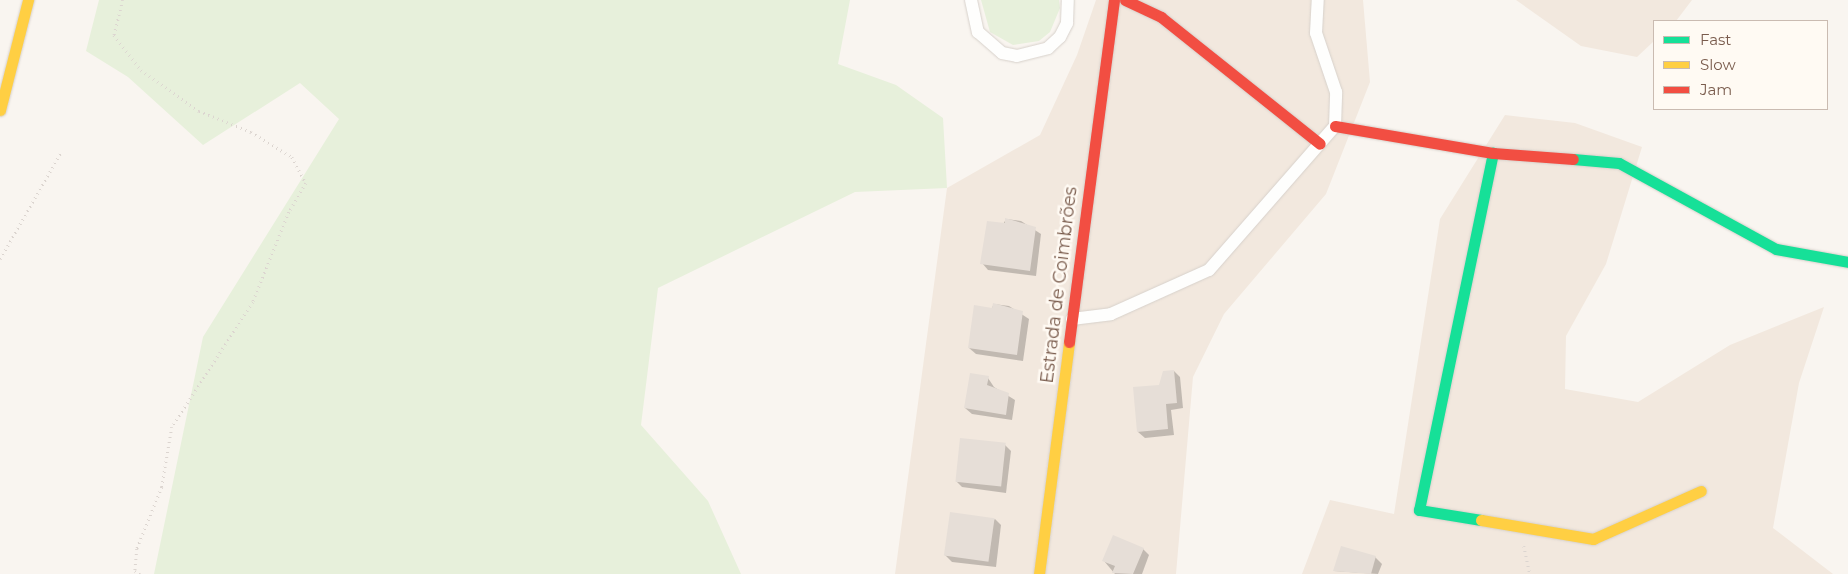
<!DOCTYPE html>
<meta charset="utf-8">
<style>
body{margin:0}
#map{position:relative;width:1848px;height:574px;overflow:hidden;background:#f9f5f0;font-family:Montserrat,sans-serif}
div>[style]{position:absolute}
.residential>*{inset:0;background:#f2e8de}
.green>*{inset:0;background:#e7f0db}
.shadow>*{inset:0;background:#0003}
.building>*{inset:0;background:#e6ded7;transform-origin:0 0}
.path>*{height:2.5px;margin-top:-1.25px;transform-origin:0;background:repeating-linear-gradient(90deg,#dcd5d0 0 1px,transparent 0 5px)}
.roads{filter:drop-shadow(0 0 1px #d7d1cb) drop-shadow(0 0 1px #d7d1cb)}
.street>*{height:12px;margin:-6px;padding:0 6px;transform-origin:6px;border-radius:6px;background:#fefefd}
.fast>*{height:11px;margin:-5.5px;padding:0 5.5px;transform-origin:5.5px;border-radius:5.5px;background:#16e098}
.slow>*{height:11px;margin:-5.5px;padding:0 5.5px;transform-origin:5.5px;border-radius:5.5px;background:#ffcf43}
.jam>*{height:11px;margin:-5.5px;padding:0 5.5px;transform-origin:5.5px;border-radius:5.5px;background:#f24e42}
span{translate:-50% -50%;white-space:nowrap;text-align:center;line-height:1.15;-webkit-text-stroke:5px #fffaf3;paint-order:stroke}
.street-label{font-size:18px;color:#7a5c4d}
.legend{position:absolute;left:1653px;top:20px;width:175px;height:90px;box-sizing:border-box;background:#fffaf3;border:1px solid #cabbb1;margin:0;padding:6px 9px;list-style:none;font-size:15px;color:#7a5c4d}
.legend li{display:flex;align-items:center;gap:10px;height:25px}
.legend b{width:25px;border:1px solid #cabbb1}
</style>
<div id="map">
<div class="residential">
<div style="clip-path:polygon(1096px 0,1363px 0,1370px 82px,1326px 194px,1224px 314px,1193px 377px,1176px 574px,895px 574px,947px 188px,1040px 135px,1077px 55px)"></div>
<div style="clip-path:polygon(1516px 0,1692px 0,1676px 21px,1654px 21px,1654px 41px,1637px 57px,1581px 46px)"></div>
<div style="clip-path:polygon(1505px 115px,1575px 123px,1642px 147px,1606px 264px,1566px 336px,1565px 389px,1638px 402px,1730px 345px,1824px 307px,1799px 383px,1773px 528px,1833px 574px,1302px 574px,1330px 500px,1394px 514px,1440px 219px)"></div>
</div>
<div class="green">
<div style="clip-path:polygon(99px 0,850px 0,838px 64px,896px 85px,943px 118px,947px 188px,855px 192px,658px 288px,641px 425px,708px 501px,741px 574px,154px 574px,203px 337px,339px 119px,300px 83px,203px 145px,128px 77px,86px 51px)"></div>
<div style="clip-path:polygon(981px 0,1059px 0,1060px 8px,1050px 32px,1039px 41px,1013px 45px,990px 32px)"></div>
</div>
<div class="shadow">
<div style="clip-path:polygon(1006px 219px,1021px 221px,1041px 234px,1036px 276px,988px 270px,982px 263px)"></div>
<div style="clip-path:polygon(994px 304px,1009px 306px,1029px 319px,1023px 361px,976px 354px,969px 348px)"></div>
<div style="clip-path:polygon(1174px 371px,1180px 377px,1183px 408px,1171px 410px,1174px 435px,1145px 438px,1138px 432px,1159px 386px)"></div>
<div style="clip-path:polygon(988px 378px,994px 387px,1015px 400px,1012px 420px,972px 414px,965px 408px)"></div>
<div style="clip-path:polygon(1005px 445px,1011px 451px,1006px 493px,962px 487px,956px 481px)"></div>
<div style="clip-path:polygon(995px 519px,1001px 525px,996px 567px,952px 562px,945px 555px)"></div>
<div style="clip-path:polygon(1143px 549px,1149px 555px,1142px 574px,1115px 574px,1104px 561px)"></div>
<div style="clip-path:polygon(1375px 557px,1382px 564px,1378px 574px,1334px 571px)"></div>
</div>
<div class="building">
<div style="clip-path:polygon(1005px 218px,1036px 227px,1030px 271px,980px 264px,987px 221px,1005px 223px)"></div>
<div style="clip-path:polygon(993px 303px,1023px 311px,1017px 355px,968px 348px,974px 305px,992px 308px)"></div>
<div style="clip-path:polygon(1174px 370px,1177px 403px,1166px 404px,1168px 429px,1137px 432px,1133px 387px,1159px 385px,1163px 371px)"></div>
<div style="clip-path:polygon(970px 373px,989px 376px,987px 385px,1009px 393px,1006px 415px,964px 408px)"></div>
<div style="left:960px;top:438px;width:46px;height:44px;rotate:6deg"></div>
<div style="left:950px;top:512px;width:45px;height:44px;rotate:8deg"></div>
<div style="clip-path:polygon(1113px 535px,1144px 548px,1133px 574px,1112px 573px,1115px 566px,1102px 561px)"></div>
<div style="clip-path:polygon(1341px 546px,1376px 556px,1371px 574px,1333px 571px)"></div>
</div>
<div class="path">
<div style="left:123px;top:0;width:36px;rotate:104deg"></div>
<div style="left:114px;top:35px;width:44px;rotate:52.4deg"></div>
<div style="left:141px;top:70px;width:71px;rotate:35.3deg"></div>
<div style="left:199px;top:111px;width:56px;rotate:22deg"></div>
<div style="left:251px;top:132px;width:48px;rotate:31.4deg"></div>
<div style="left:292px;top:157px;width:30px;rotate:62deg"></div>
<div style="left:306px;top:183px;width:34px;rotate:120deg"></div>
<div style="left:289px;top:212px;width:97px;rotate:111.8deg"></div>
<div style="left:253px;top:302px;width:149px;rotate:122.9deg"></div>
<div style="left:172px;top:427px;width:61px;rotate:99.5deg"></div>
<div style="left:162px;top:487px;width:67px;rotate:112deg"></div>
<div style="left:137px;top:549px;width:22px;rotate:95deg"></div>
<div style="left:135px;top:571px;width:6px;rotate:31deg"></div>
<div style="left:0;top:259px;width:123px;rotate:-60.3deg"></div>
<div style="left:1524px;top:546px;width:29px;rotate:78deg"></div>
</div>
<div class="roads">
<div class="street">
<div style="left:971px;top:0;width:33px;rotate:78deg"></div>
<div style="left:978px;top:32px;width:32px;rotate:41deg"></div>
<div style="left:1002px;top:53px;width:15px;rotate:11deg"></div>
<div style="left:1017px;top:56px;width:32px;rotate:-14deg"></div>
<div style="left:1048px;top:48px;width:16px;rotate:-43deg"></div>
<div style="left:1060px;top:37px;width:16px;rotate:-63deg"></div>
<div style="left:1067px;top:23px;width:23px;rotate:-88deg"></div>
<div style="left:1072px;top:319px;width:39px;rotate:-7deg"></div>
<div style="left:1111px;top:314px;width:107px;rotate:-24.2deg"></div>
<div style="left:1209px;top:270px;width:191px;rotate:-48.8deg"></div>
<div style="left:1335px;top:126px;width:34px;rotate:-88deg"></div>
<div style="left:1336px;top:92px;width:62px;rotate:-108.7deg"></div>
<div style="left:1316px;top:33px;width:33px;rotate:-87deg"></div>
</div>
<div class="fast">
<div style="left:1573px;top:159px;width:46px;rotate:5deg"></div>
<div style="left:1619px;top:163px;width:179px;rotate:28.7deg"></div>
<div style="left:1776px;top:249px;width:73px;rotate:10.2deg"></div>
<div style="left:1481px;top:520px;width:63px;rotate:-170.8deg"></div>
<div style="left:1419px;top:510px;width:365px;rotate:-78.3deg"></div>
</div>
<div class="slow">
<div style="left:0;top:110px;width:114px;rotate:-75.7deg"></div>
<div style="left:1481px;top:520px;width:114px;rotate:9.6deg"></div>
<div style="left:1593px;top:539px;width:118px;rotate:-24deg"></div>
<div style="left:1039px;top:574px;width:234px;rotate:-82.6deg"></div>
</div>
<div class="jam">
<div style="left:1125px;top:0;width:40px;rotate:25deg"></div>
<div style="left:1161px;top:17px;width:203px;rotate:38.6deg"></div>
<div style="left:1335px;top:126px;width:160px;rotate:9.7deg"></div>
<div style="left:1493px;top:153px;width:80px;rotate:4.3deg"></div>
<div style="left:1069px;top:342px;width:345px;rotate:-82.5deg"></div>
</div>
</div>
<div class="street-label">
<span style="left:1059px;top:285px;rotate:-83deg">Estrada de Coimbrões</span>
</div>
<ul class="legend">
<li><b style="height:6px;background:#16e098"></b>Fast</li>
<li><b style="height:6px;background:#ffcf43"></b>Slow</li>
<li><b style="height:6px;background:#f24e42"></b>Jam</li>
</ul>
</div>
